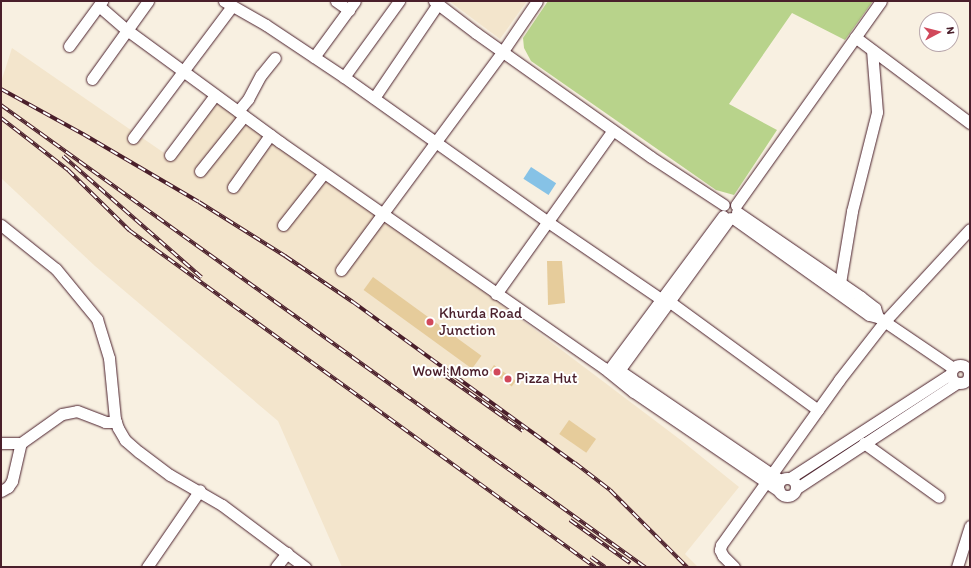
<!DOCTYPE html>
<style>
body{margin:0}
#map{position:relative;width:971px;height:568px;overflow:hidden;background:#f8f0e1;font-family:Itim,sans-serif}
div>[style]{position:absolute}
.built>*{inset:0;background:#f3e5cc}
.green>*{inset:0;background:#b8d38b}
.water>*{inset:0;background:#86c2e6;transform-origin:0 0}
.building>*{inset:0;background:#e6cc9b;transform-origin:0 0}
.roads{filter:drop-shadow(0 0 1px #4a1f2b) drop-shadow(0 0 1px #4a1f2b)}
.minor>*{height:11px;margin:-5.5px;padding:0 5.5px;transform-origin:5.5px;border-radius:5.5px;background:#fff}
.minor>.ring{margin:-5.5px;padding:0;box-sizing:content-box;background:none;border:11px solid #fff;border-radius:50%}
.rail>*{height:4px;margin-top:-2px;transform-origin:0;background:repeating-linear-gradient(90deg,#fff 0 8px,#4a1f2b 0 16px);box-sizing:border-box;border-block:1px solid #4a1f2b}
.dots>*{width:11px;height:11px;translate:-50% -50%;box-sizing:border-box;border:2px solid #fff;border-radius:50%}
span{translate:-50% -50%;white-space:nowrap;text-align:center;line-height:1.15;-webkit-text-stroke:4px #fff;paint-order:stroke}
.poi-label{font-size:15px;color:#4a1f2b}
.left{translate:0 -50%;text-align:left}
.right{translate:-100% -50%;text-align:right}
.frame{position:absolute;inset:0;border:2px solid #4a1f2b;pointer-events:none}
.north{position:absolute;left:919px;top:12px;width:40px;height:40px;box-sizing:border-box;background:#fff;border:1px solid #b7a5aa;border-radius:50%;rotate:83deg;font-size:11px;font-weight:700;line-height:16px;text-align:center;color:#4a1f2b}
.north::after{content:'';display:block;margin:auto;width:14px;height:18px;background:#d1495b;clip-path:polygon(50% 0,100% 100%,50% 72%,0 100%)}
</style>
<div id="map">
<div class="built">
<div style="clip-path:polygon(449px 1px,527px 1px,500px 39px)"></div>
<div style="clip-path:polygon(12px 48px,170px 157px,212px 96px,494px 299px,682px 441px,739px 487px,685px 554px,698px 567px,342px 567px,278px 421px,95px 266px,1px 178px,1px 82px)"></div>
</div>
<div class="green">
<div style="clip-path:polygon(548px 1px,873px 1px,845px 40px,792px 13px,729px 104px,777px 130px,734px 195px,716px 190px,531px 61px,524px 48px,523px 38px)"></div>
</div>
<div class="water">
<div style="left:531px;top:167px;width:30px;height:14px;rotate:33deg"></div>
</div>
<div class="building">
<div style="clip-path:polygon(547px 261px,562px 261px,565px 303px,548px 305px)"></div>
<div style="left:373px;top:277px;width:134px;height:16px;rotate:36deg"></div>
<div style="left:494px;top:365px;width:27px;height:7px;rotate:36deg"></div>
<div style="left:569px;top:420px;width:33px;height:17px;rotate:35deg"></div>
</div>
<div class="roads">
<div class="minor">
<div style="left:224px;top:1px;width:48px;rotate:29.7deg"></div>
<div style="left:266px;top:25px;width:94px;rotate:33.7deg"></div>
<div style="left:344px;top:77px;width:250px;rotate:35.4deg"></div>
<div style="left:548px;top:222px;width:137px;rotate:34.3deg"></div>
<div style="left:336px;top:1px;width:16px;rotate:35deg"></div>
<div style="left:434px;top:1px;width:53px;rotate:37.3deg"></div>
<div style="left:476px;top:33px;width:214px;rotate:35.3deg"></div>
<div style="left:651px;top:157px;width:87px;rotate:33.3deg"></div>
<div style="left:99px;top:6px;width:37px;rotate:41deg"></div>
<div style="left:127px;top:30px;width:190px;rotate:36.2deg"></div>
<div style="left:280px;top:142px;width:395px;rotate:34.9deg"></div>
<div style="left:604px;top:368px;width:38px;rotate:39deg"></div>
<div style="left:634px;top:392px;width:176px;rotate:34.3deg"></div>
<div style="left:855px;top:37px;width:144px;rotate:36.8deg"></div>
<div style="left:69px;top:46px;width:56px;rotate:-53.7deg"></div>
<div style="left:314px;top:57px;width:69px;rotate:-53.8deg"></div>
<div style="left:344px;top:77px;width:94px;rotate:-54.1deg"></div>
<div style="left:92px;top:79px;width:96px;rotate:-54.3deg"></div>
<div style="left:374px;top:98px;width:114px;rotate:-55.8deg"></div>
<div style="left:238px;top:111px;width:16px;rotate:-50deg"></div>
<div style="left:248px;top:99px;width:27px;rotate:-62deg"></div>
<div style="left:261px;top:75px;width:22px;rotate:-51deg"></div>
<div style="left:133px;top:138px;width:165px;rotate:-53.1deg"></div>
<div style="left:170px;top:155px;width:75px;rotate:-53.1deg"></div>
<div style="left:200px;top:171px;width:70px;rotate:-51.3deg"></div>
<div style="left:233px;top:187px;width:64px;rotate:-54.6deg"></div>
<div style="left:736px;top:205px;width:250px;rotate:-54.6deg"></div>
<div style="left:737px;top:212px;width:150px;rotate:34.4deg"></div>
<div style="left:861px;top:297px;width:18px;rotate:38deg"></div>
<div style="left:875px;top:308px;width:9px;rotate:72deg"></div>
<div style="left:733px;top:218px;width:167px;rotate:35.5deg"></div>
<div style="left:869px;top:315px;width:9px;rotate:13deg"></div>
<div style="left:878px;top:317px;width:91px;rotate:34.2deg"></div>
<div style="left:1px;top:225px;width:70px;rotate:38.7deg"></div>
<div style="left:56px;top:269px;width:65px;rotate:50.6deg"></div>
<div style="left:97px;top:319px;width:41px;rotate:72.9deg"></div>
<div style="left:109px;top:358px;width:61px;rotate:84.4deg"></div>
<div style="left:115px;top:419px;width:9px;rotate:72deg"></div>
<div style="left:118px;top:428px;width:14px;rotate:60deg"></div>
<div style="left:125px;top:440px;width:18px;rotate:41deg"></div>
<div style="left:139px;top:452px;width:39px;rotate:37deg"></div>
<div style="left:170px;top:475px;width:60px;rotate:30deg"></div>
<div style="left:222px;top:505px;width:104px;rotate:36.8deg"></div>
<div style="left:283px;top:225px;width:66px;rotate:-51.7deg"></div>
<div style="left:341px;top:270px;width:272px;rotate:-53.5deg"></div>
<div style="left:503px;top:51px;width:60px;rotate:-55.8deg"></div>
<div style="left:840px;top:283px;width:73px;rotate:-80.5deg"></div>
<div style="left:852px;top:211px;width:102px;rotate:-75.8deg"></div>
<div style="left:877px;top:112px;width:62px;rotate:-94.6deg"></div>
<div style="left:496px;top:294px;width:201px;rotate:-54.5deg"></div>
<div style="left:670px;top:302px;width:183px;rotate:36.1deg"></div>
<div class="ring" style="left:951px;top:365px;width:7px;height:7px"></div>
<div style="left:613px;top:366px;width:202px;rotate:34.3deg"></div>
<div style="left:608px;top:371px;width:193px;rotate:-53.4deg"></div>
<div style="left:615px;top:376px;width:195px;rotate:-54deg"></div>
<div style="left:1px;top:443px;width:20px"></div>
<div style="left:864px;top:443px;width:92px;rotate:35.8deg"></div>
<div class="ring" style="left:778px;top:478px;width:7px;height:7px"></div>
<div style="left:790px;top:478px;width:192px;rotate:-32.9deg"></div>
<div style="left:797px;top:488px;width:191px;rotate:-33.3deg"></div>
<div style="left:1px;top:491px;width:8px;rotate:-30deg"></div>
<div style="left:8px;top:487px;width:7px;rotate:-56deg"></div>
<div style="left:12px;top:481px;width:39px;rotate:-77deg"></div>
<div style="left:21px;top:443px;width:50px;rotate:-35.3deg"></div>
<div style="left:62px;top:414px;width:15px;rotate:-11deg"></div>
<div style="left:77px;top:411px;width:30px;rotate:21deg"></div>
<div style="left:105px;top:422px;width:11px"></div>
<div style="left:147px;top:567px;width:93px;rotate:-55.5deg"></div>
<div style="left:276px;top:567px;width:18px;rotate:-52deg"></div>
<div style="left:734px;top:567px;width:16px;rotate:-135deg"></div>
<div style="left:723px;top:556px;width:7px;rotate:-117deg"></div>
<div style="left:720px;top:550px;width:5px;rotate:-79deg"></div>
<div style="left:721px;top:545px;width:203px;rotate:-54.4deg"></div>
<div style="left:839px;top:380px;width:75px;rotate:-52.1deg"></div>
<div style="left:885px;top:321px;width:125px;rotate:-47.3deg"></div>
<div style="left:957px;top:567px;width:43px;rotate:-72.4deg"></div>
</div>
</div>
<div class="rail">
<div style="left:1px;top:89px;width:94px;rotate:28.8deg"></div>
<div style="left:83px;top:134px;width:134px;rotate:30.4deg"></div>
<div style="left:199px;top:202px;width:102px;rotate:32.1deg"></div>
<div style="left:285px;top:256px;width:82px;rotate:34.1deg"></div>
<div style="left:353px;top:302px;width:274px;rotate:36deg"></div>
<div style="left:575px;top:463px;width:44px;rotate:37.6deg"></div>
<div style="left:610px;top:490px;width:109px;rotate:45deg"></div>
<div style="left:1px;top:105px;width:793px;rotate:35.66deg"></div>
<div style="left:1px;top:118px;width:85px;rotate:37.8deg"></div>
<div style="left:68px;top:170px;width:86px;rotate:44.5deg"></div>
<div style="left:129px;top:230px;width:32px;rotate:36deg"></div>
<div style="left:155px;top:249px;width:543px;rotate:35.86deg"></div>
<div style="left:63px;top:156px;width:184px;rotate:41.2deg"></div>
<div style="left:443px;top:374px;width:98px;rotate:35.5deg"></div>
<div style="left:570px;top:520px;width:74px;rotate:35.6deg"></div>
<div style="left:591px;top:557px;width:17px;rotate:36deg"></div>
</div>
<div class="dots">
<div style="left:430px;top:322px;background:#d1495b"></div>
<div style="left:497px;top:372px;background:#d1495b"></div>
<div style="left:508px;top:379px;background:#d1495b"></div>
</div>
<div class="poi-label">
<span class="left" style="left:439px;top:322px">Khurda Road<br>Junction</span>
<span class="right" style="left:489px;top:372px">Wow! Momo</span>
<span class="left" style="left:516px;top:379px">Pizza Hut</span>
</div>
<div class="frame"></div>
<div class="north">N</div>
</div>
